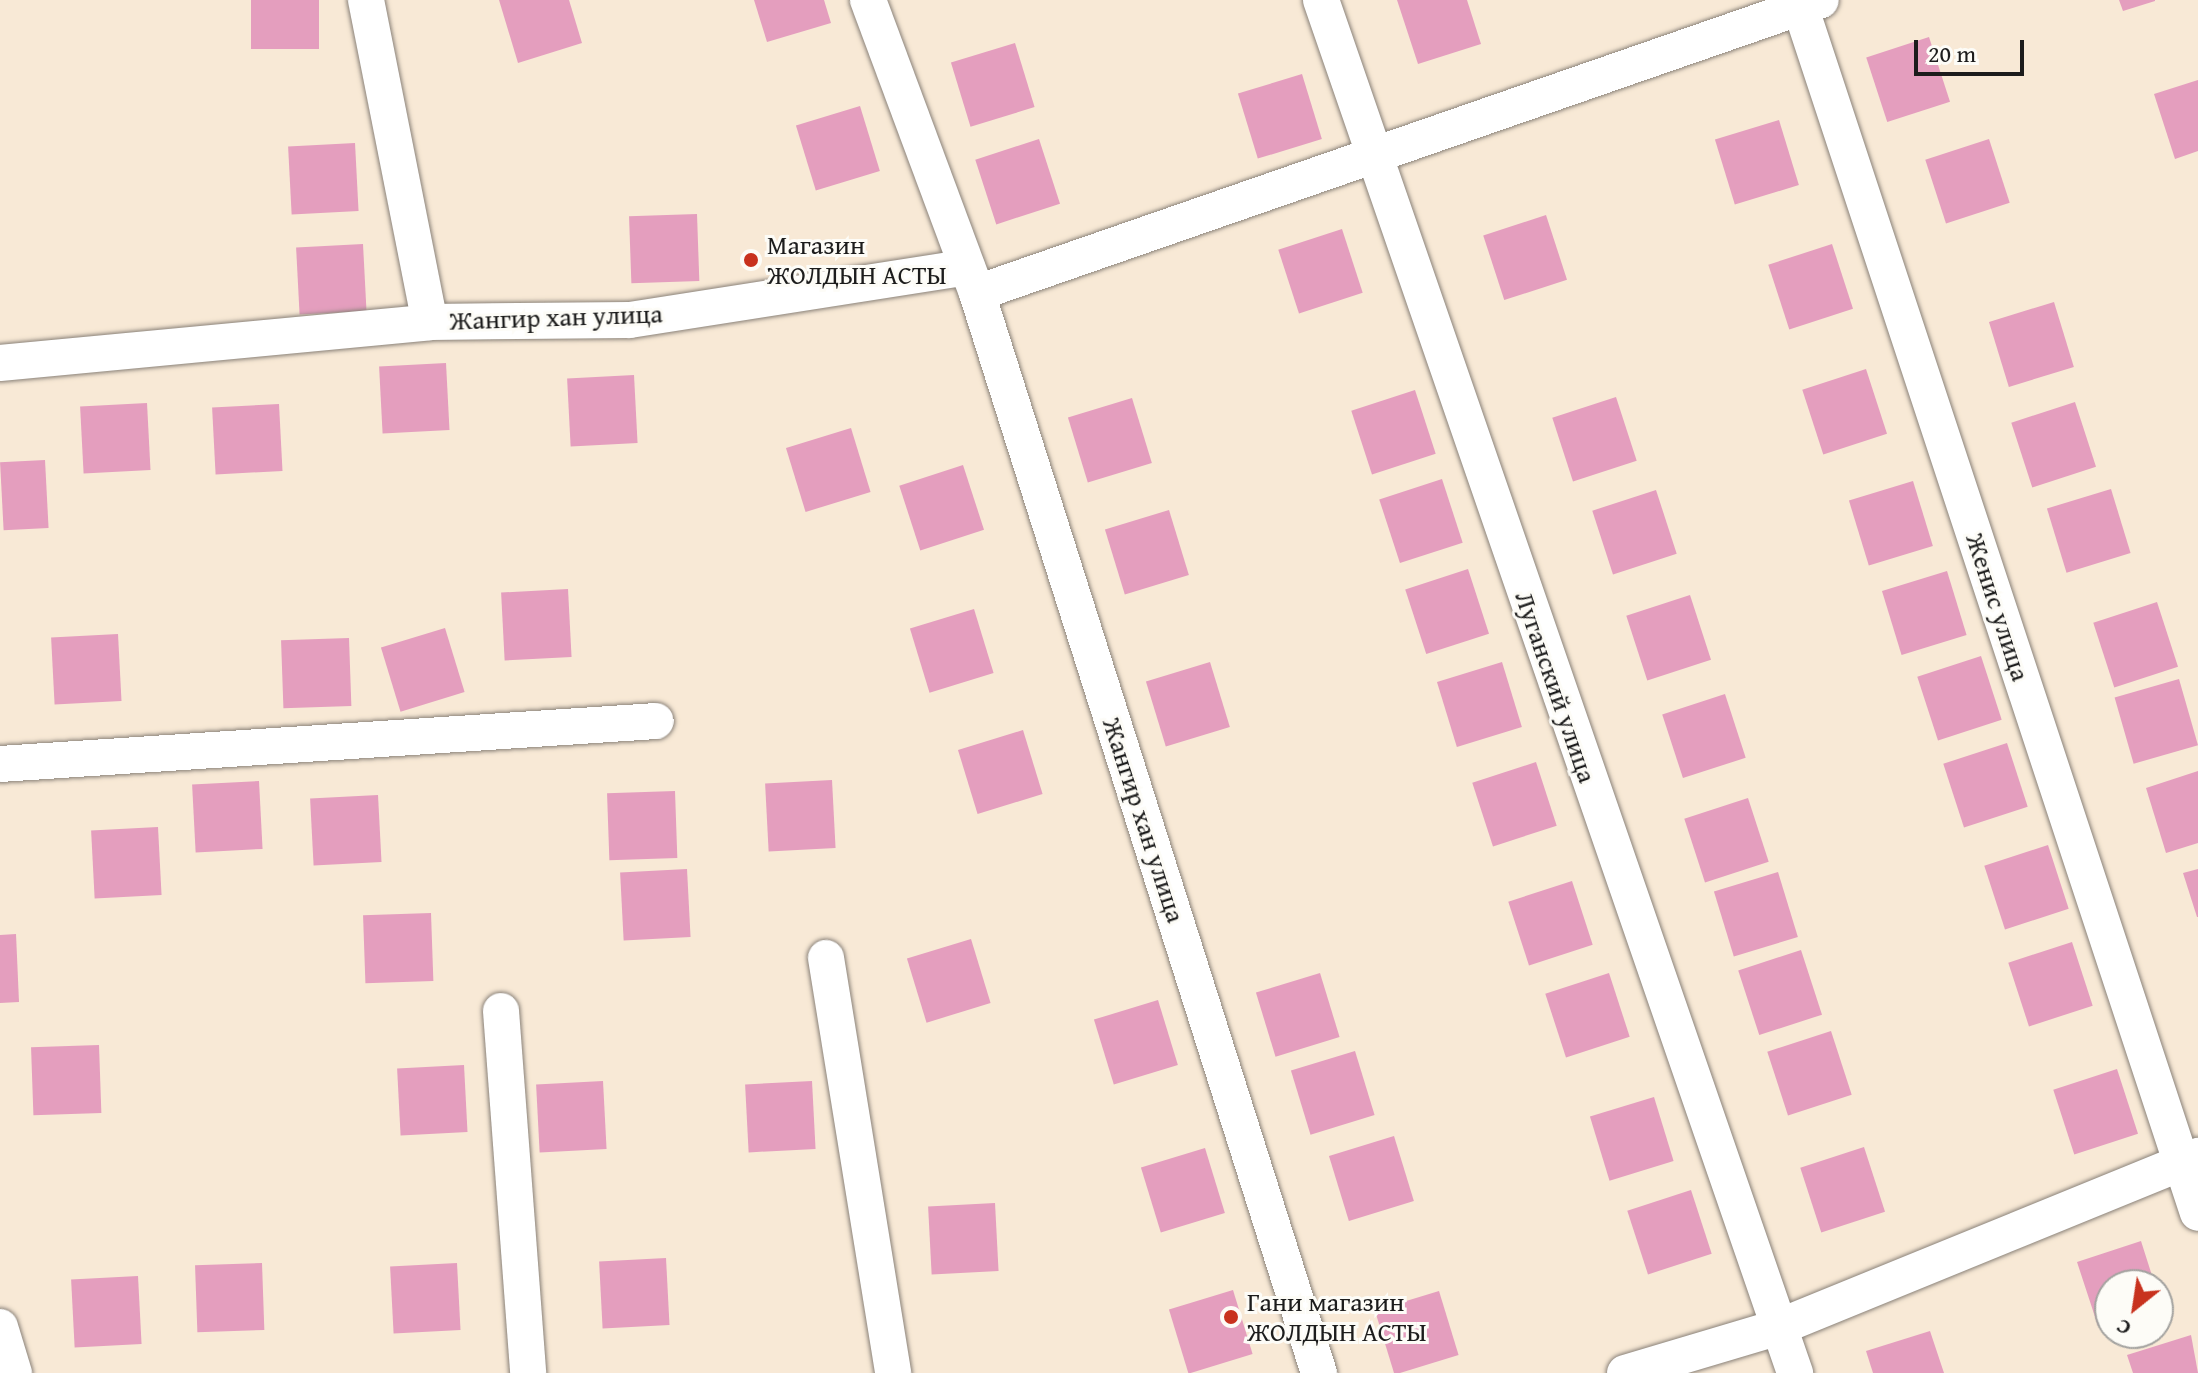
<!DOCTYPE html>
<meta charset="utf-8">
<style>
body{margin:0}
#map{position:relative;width:2198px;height:1373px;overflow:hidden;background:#f8e9d6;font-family:"Gentium Book Plus",serif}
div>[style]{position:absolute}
.building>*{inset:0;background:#e49ebe;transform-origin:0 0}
.roads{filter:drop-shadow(0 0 2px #8a8279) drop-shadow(0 0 2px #8a8279)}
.minor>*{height:36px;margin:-18px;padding:0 18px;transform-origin:18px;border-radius:18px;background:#fff}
.dots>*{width:22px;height:22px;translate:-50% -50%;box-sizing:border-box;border:4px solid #fdfcf7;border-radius:50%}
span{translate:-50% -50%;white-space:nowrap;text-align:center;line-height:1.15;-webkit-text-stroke:6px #fdfcf7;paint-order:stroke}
.poi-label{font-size:26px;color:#1c1c1c}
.left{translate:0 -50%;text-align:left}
.street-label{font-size:26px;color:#1c1c1c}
.north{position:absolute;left:2094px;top:1269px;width:80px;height:80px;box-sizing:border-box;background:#fdfcf7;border:2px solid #a3a29f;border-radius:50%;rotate:210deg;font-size:22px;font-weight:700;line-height:32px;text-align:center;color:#1c1c1c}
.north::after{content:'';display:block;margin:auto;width:28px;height:36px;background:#c8321e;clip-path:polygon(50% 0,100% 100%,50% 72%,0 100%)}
.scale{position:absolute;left:1914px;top:40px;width:110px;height:36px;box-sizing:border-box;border:4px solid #1c1c1c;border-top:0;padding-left:10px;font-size:24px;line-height:28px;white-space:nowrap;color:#1c1c1c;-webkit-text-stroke:6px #fdfcf7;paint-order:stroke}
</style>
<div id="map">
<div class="building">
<div style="left:251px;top:0;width:68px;height:49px"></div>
<div style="clip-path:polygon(499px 0,569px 0,582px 43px,518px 63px)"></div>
<div style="clip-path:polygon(754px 0,824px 0,831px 23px,767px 42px)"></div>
<div style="clip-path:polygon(1397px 0,1467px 0,1481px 44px,1418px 64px)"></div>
<div style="clip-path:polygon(2119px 0,2155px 0,2155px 1px,2123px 11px)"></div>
<div style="left:1929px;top:37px;width:68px;height:66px;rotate:72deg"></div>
<div style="left:1015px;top:43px;width:67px;height:67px;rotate:73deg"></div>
<div style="left:1302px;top:74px;width:68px;height:67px;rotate:73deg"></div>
<div style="clip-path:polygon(2198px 80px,2198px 151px,2175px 159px,2154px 94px)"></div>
<div style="left:860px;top:106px;width:68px;height:67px;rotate:73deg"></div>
<div style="left:1779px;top:120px;width:68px;height:67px;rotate:73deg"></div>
<div style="left:1039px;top:139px;width:68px;height:67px;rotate:72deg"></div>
<div style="left:1989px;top:139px;width:67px;height:67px;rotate:72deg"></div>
<div style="left:355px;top:143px;width:68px;height:67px;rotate:87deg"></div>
<div style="left:697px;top:214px;width:67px;height:68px;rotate:88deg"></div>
<div style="left:1546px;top:215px;width:68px;height:66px;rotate:72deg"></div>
<div style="left:1342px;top:229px;width:67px;height:67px;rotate:72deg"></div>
<div style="left:363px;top:244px;width:67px;height:67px;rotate:87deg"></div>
<div style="left:1832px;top:244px;width:68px;height:67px;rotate:72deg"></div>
<div style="left:2054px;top:302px;width:68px;height:68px;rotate:73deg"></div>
<div style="left:446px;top:363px;width:67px;height:67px;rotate:87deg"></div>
<div style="left:1866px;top:369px;width:68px;height:67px;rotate:72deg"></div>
<div style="left:634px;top:375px;width:68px;height:67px;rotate:87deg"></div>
<div style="left:1415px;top:390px;width:67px;height:67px;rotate:72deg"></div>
<div style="left:1616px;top:397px;width:67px;height:67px;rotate:72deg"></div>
<div style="left:1132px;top:398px;width:68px;height:67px;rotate:73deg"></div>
<div style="left:2075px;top:402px;width:68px;height:67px;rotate:72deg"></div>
<div style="left:147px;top:403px;width:67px;height:67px;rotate:87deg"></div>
<div style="left:279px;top:404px;width:67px;height:67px;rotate:87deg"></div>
<div style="left:851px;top:428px;width:67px;height:68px;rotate:73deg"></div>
<div style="left:45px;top:460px;width:68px;height:45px;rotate:87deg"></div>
<div style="left:963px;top:465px;width:68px;height:67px;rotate:72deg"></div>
<div style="left:1442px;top:479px;width:67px;height:66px;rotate:72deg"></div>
<div style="left:1913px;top:481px;width:68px;height:67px;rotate:73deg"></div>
<div style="left:2111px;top:489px;width:67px;height:67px;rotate:73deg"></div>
<div style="left:1656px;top:490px;width:67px;height:67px;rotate:72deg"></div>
<div style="left:1169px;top:510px;width:68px;height:67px;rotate:73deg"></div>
<div style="left:1468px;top:569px;width:68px;height:66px;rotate:72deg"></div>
<div style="left:1947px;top:571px;width:67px;height:68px;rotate:73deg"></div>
<div style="left:568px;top:589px;width:68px;height:67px;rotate:87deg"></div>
<div style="left:1690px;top:595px;width:68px;height:67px;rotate:72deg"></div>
<div style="left:2157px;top:602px;width:68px;height:67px;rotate:72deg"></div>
<div style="left:974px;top:609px;width:67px;height:67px;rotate:73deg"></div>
<div style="left:445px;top:628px;width:67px;height:67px;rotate:73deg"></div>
<div style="left:118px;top:634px;width:67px;height:67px;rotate:87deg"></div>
<div style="left:349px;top:638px;width:68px;height:68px;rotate:88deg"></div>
<div style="left:1981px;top:656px;width:67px;height:67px;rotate:72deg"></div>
<div style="left:1210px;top:662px;width:68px;height:67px;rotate:73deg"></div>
<div style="left:1502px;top:662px;width:68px;height:68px;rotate:73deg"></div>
<div style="left:2179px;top:679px;width:69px;height:67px;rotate:74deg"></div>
<div style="left:1725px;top:694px;width:67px;height:66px;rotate:72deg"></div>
<div style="left:1023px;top:730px;width:67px;height:68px;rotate:73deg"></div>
<div style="left:2007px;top:743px;width:67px;height:67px;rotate:72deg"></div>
<div style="left:1536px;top:762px;width:67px;height:67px;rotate:72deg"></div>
<div style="clip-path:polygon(2198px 771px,2198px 843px,2166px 853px,2146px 788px)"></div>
<div style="left:832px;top:780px;width:68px;height:67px;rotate:87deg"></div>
<div style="left:259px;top:781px;width:68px;height:67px;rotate:87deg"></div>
<div style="left:675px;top:791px;width:67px;height:68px;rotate:88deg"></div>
<div style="left:378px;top:795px;width:67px;height:68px;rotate:87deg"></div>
<div style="left:1748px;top:798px;width:67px;height:67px;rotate:72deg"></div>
<div style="left:158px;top:827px;width:68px;height:67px;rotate:87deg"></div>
<div style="left:2048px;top:845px;width:67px;height:67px;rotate:72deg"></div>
<div style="left:687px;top:869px;width:68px;height:67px;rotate:87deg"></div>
<div style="clip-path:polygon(2198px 869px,2198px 917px,2197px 917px,2183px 873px)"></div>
<div style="left:1778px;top:872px;width:68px;height:67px;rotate:73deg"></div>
<div style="left:1572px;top:881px;width:67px;height:67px;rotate:72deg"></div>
<div style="left:431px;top:913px;width:68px;height:68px;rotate:88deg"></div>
<div style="clip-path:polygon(16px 934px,19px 1002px,0 1003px,0 935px)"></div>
<div style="left:971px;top:939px;width:67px;height:67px;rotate:73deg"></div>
<div style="left:2072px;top:942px;width:67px;height:67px;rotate:72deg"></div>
<div style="left:1801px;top:950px;width:68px;height:66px;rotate:72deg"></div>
<div style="left:1320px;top:973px;width:67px;height:67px;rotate:73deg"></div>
<div style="left:1609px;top:973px;width:67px;height:67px;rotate:72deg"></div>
<div style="left:1158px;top:1000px;width:68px;height:67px;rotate:73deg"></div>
<div style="left:1831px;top:1031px;width:67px;height:67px;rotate:72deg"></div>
<div style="left:99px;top:1045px;width:68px;height:68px;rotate:88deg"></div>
<div style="left:1355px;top:1051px;width:67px;height:67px;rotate:73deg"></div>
<div style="left:464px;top:1065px;width:67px;height:67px;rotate:87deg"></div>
<div style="left:2117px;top:1069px;width:68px;height:67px;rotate:72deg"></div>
<div style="left:603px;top:1081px;width:68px;height:67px;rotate:87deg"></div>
<div style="left:812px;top:1081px;width:68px;height:67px;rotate:87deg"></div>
<div style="left:1654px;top:1097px;width:67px;height:67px;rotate:73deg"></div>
<div style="left:1394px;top:1136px;width:68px;height:68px;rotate:73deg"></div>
<div style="left:1864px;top:1147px;width:68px;height:67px;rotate:72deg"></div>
<div style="left:1205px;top:1148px;width:68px;height:67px;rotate:73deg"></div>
<div style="left:1691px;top:1190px;width:67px;height:67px;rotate:72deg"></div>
<div style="left:995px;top:1203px;width:68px;height:67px;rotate:87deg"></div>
<div style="clip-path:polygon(2141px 1241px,2155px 1285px,2110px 1285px,2110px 1322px,2098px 1326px,2077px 1262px)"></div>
<div style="left:666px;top:1258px;width:67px;height:67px;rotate:87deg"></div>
<div style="left:262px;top:1263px;width:67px;height:67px;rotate:88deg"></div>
<div style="left:457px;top:1263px;width:67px;height:67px;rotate:87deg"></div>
<div style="left:138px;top:1276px;width:68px;height:67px;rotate:87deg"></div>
<div style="left:1233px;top:1290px;width:67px;height:67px;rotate:73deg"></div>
<div style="left:1439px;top:1291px;width:67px;height:67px;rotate:73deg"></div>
<div style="clip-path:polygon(1930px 1331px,1944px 1373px,1873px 1373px,1866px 1351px)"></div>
<div style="clip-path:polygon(2191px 1335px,2198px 1373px,2133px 1373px,2127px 1355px)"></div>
</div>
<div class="roads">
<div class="minor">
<div style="left:366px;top:0;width:328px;rotate:78.8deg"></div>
<div style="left:868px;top:0;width:313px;rotate:69.6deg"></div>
<div style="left:977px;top:293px;width:1133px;rotate:72.43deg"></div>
<div style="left:1321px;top:0;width:1453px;rotate:70.95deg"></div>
<div style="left:1798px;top:0;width:1277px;rotate:71.75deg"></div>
<div style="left:977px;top:293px;width:893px;rotate:-19.14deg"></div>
<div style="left:0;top:363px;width:432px;rotate:-5.4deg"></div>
<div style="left:430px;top:322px;width:200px;rotate:-0.6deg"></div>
<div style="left:630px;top:320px;width:341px;rotate:-8.9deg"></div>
<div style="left:0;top:764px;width:657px;rotate:-3.75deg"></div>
<div style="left:826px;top:958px;width:420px;rotate:80.8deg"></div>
<div style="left:501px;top:1011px;width:363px;rotate:85.7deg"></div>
<div style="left:0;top:1327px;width:48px;rotate:73.1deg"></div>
<div style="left:1625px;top:1373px;width:161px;rotate:-16.6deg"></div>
<div style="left:1779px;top:1327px;width:453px;rotate:-22.2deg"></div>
</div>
</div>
<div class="dots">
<div style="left:751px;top:260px;background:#c8321e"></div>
<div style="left:1231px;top:1317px;background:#c8321e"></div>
</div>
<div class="poi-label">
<span class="left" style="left:767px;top:260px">Магазин<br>ЖОЛДЫН АСТЫ</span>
<span class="left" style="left:1247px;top:1317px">Гани магазин<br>ЖОЛДЫН АСТЫ</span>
</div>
<div class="street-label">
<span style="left:556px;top:317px;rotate:-2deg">Жангир хан улица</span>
<span style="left:1998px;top:607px;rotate:72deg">Женис улица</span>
<span style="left:1556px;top:687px;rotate:71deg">Луганский улица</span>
<span style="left:1144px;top:820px;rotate:72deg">Жангир хан улица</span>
</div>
<div class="north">С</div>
<div class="scale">20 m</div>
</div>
